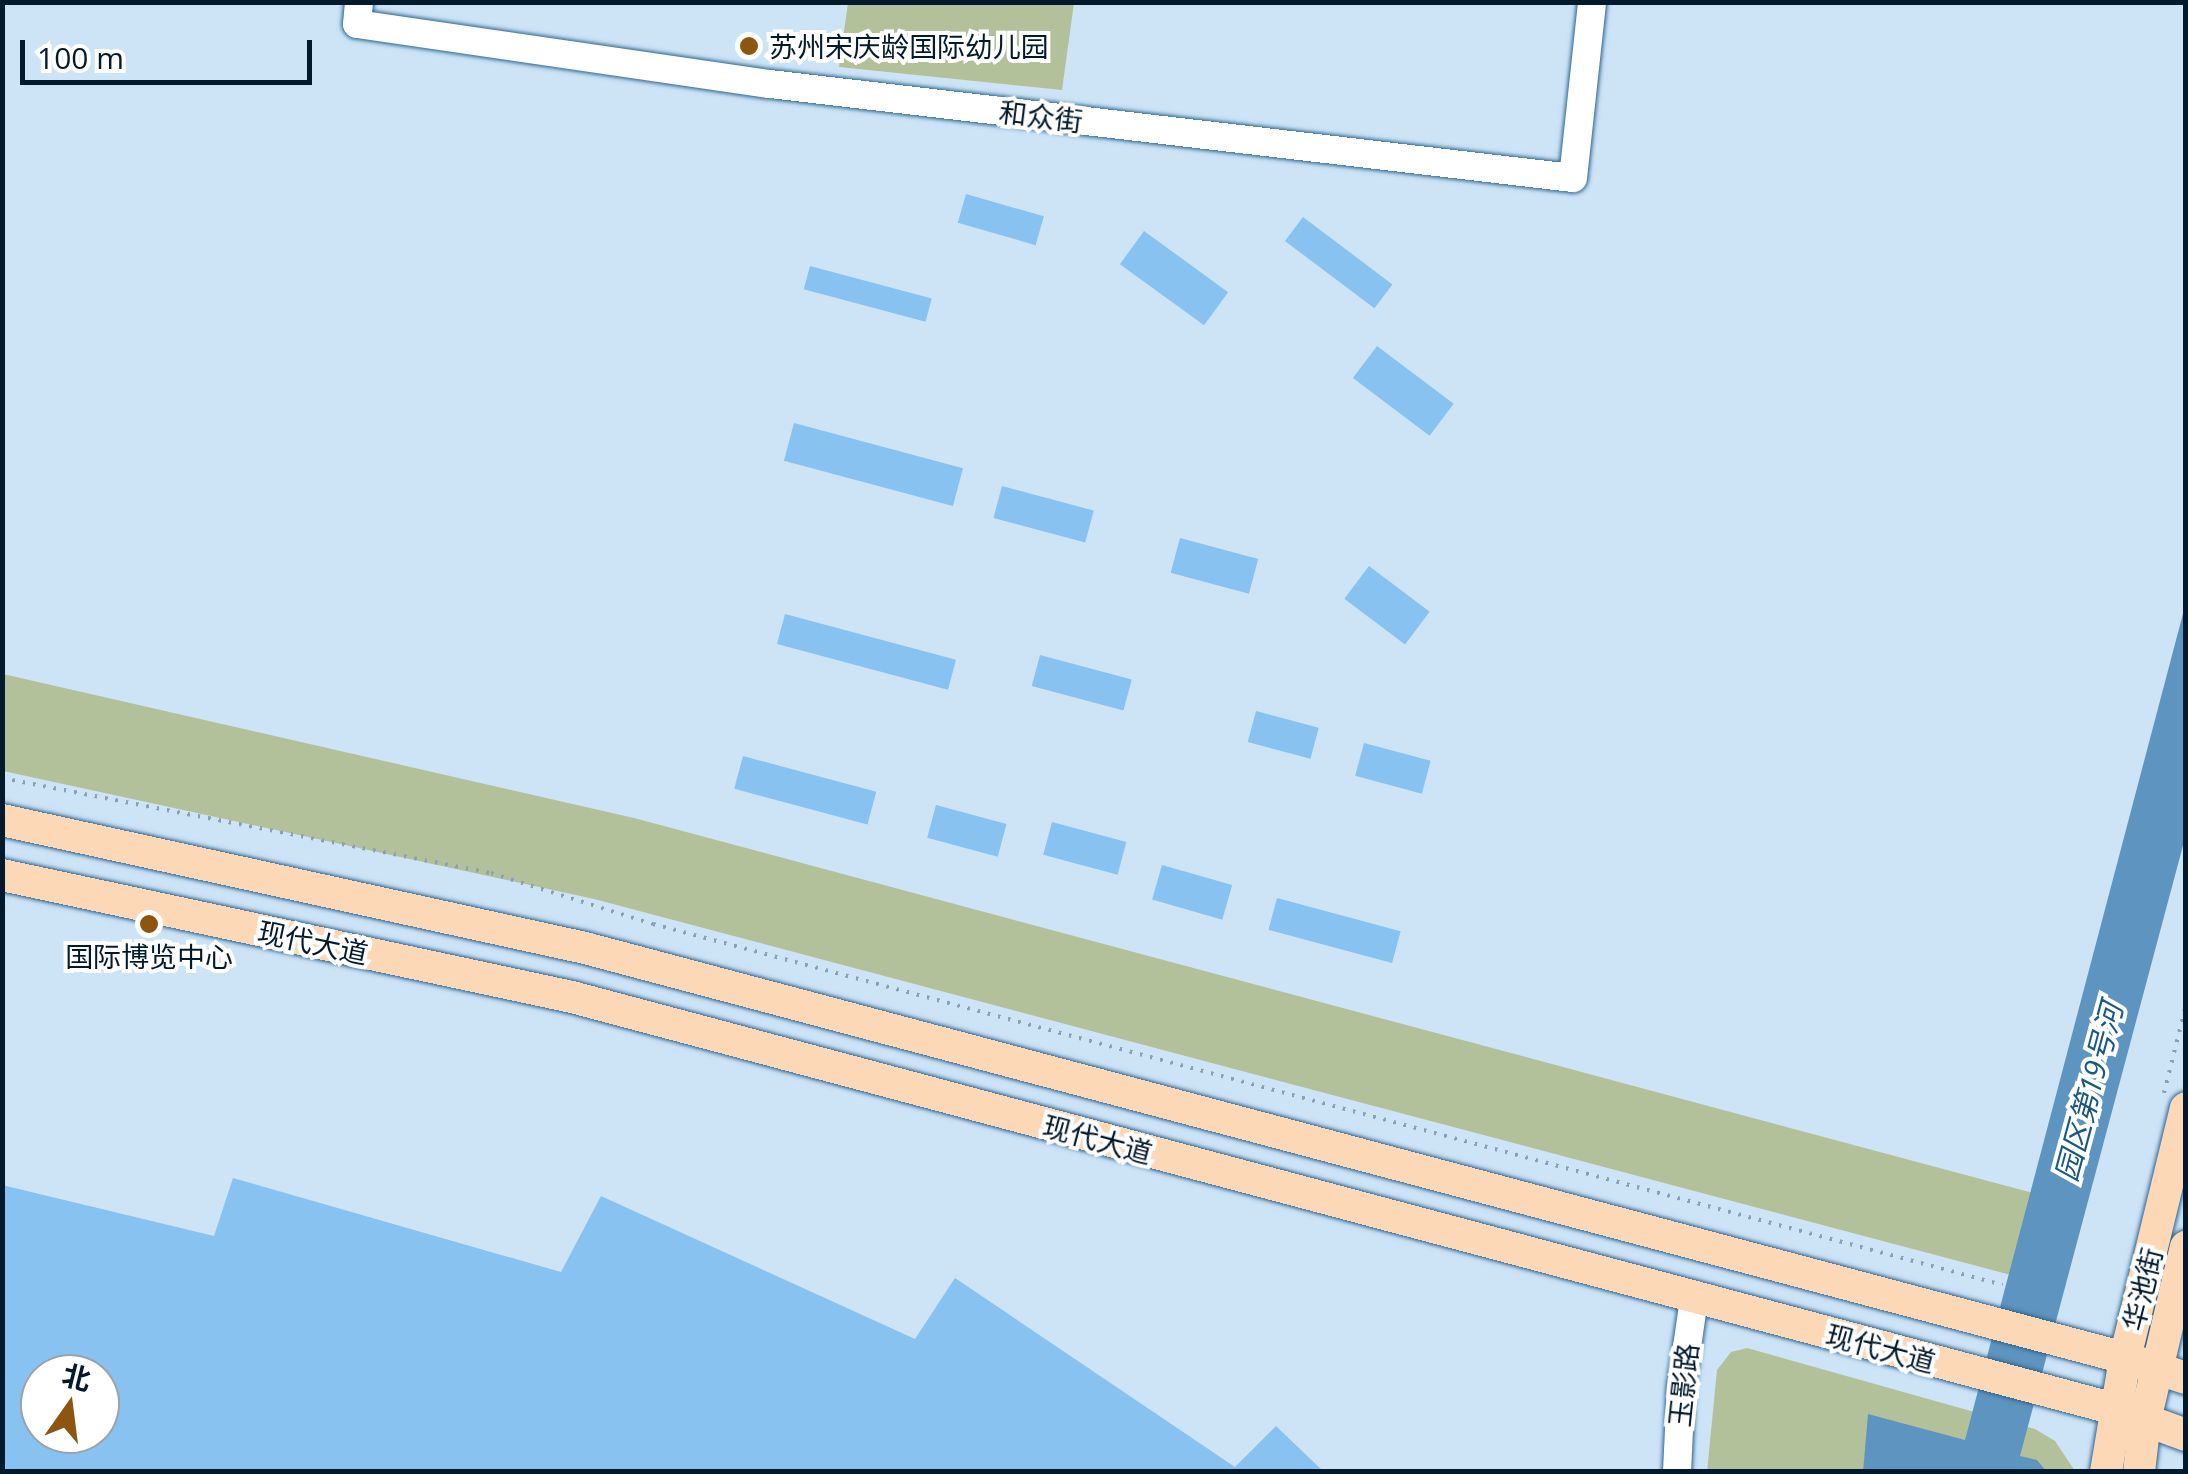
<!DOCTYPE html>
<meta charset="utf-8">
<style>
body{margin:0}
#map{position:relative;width:2188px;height:1474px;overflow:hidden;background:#cde4f7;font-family:"Open Sans","Noto Sans SC",sans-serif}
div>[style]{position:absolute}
.green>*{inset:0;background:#b3c19a}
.water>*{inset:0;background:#5e95c0}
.building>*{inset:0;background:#87c2f1;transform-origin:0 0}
.path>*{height:4px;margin-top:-2px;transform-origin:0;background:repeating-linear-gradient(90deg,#8aa1b3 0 2.5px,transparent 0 10.5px)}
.roads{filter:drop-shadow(0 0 2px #2d6691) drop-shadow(0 0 2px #2d6691)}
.tertiary>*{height:28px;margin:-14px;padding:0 14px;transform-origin:14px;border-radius:14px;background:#fff}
.primary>*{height:32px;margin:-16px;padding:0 16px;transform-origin:16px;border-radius:16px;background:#fdd8b6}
.dots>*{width:28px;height:28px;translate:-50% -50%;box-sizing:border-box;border:5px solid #fff;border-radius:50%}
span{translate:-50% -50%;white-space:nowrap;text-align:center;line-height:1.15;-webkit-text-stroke:8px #fff;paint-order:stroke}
.poi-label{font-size:28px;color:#031a2c}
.left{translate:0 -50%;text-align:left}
.street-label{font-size:28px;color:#031a2c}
.water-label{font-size:30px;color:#1a5984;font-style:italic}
.frame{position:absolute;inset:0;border:5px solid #031a2c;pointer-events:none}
.north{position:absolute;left:20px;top:1354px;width:100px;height:100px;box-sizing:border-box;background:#fff;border:2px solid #9aa3ab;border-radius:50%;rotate:14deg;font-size:28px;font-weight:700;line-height:40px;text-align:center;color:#031a2c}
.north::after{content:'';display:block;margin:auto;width:35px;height:45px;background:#8e5510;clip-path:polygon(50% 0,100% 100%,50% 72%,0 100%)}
.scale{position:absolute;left:20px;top:40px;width:292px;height:45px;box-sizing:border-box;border:5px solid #031a2c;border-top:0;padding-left:12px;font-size:30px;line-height:35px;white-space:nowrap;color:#031a2c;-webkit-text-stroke:8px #fff;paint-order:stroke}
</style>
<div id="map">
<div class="green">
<div style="clip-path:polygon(848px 3px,1074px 3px,1062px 90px,839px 67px)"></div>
<div style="clip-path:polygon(3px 674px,634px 818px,2033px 1193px,2011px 1275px,594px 899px,3px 771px)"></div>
<div style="clip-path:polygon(1747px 1348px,2035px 1429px,2055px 1441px,2075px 1471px,1707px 1472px,1717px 1370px,1731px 1352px)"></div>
</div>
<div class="water">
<div style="clip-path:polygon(2185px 606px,2185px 838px,2020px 1456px,2037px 1460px,2046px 1471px,1863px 1472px,1868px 1414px,1965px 1440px)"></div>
</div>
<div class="building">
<div style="left:966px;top:194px;width:81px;height:30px;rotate:16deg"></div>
<div style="left:1303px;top:217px;width:112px;height:30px;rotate:37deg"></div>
<div style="left:1144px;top:231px;width:104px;height:41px;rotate:36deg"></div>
<div style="left:810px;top:266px;width:126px;height:24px;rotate:15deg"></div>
<div style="left:1377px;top:346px;width:96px;height:40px;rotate:37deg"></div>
<div style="left:794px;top:423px;width:175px;height:39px;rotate:15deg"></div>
<div style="left:1002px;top:486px;width:95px;height:33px;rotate:15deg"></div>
<div style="left:1180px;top:538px;width:81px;height:36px;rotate:15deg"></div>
<div style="left:1369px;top:566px;width:76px;height:41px;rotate:37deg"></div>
<div style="left:785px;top:614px;width:177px;height:31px;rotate:15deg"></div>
<div style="left:1040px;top:655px;width:95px;height:32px;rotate:15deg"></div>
<div style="left:1256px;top:711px;width:65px;height:32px;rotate:15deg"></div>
<div style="left:1364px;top:743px;width:69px;height:34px;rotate:15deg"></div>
<div style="left:743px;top:756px;width:138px;height:34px;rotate:15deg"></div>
<div style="left:936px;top:805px;width:73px;height:34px;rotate:15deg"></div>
<div style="left:1052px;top:822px;width:77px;height:34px;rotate:15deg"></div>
<div style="left:1162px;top:865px;width:73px;height:36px;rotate:16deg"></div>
<div style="left:1277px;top:898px;width:128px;height:33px;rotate:15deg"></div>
<div style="clip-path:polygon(evenodd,233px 1178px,561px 1272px,601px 1196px,915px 1339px,955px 1278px,1235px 1467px,1276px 1426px,1324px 1472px,2px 1472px,2px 1185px,214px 1236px,233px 1178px,40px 1374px,100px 1374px,100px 1434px,40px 1434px,40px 1374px)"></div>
</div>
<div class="path">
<div style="left:2px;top:778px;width:498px;rotate:11deg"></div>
<div style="left:491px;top:873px;width:170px;rotate:17.5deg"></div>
<div style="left:653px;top:924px;width:1397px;rotate:14.97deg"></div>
<div style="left:2164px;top:1093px;width:91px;rotate:-76deg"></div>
</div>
<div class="roads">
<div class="tertiary">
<div style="left:359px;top:2px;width:22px;rotate:95deg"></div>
<div style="left:357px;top:24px;width:417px;rotate:8.3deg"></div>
<div style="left:770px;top:84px;width:808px;rotate:6.68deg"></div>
<div style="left:1573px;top:178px;width:177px;rotate:-83.8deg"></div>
<div style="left:1677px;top:1472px;width:84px;rotate:-87.3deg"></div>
<div style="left:1681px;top:1388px;width:90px;rotate:-81.7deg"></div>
</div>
<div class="primary">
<div style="left:2px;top:820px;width:597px;rotate:12.38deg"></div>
<div style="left:585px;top:948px;width:1594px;rotate:14.91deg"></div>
<div style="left:2125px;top:1358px;width:64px;rotate:18.2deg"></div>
<div style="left:2px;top:875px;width:583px;rotate:12.08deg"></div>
<div style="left:572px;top:997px;width:1597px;rotate:14.95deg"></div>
<div style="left:2115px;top:1409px;width:76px;rotate:20.1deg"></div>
<div style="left:2106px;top:1472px;width:116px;rotate:-80.5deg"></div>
<div style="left:2125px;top:1358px;width:257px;rotate:-76.3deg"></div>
<div style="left:2139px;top:1472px;width:52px;rotate:-83.4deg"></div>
<div style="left:2145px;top:1420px;width:178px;rotate:-76.7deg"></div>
</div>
</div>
<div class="dots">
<div style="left:749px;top:46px;background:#8e5510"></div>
<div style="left:149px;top:924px;background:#8e5510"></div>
</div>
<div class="poi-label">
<span class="left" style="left:769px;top:46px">苏州宋庆龄国际幼儿园</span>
<span style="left:149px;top:956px">国际博览中心</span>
</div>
<div class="street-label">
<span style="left:1041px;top:116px;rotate:7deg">和众街</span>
<span style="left:313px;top:942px;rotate:12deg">现代大道</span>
<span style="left:1098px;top:1139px;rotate:15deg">现代大道</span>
<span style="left:2142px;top:1289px;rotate:-76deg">华池街</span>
<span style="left:1881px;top:1348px;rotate:15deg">现代大道</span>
<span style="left:1683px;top:1385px;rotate:-84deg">玉影路</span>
</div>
<div class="water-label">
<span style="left:2089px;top:1092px;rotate:-75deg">园区第19号河</span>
</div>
<div class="frame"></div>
<div class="north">北</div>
<div class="scale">100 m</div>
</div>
